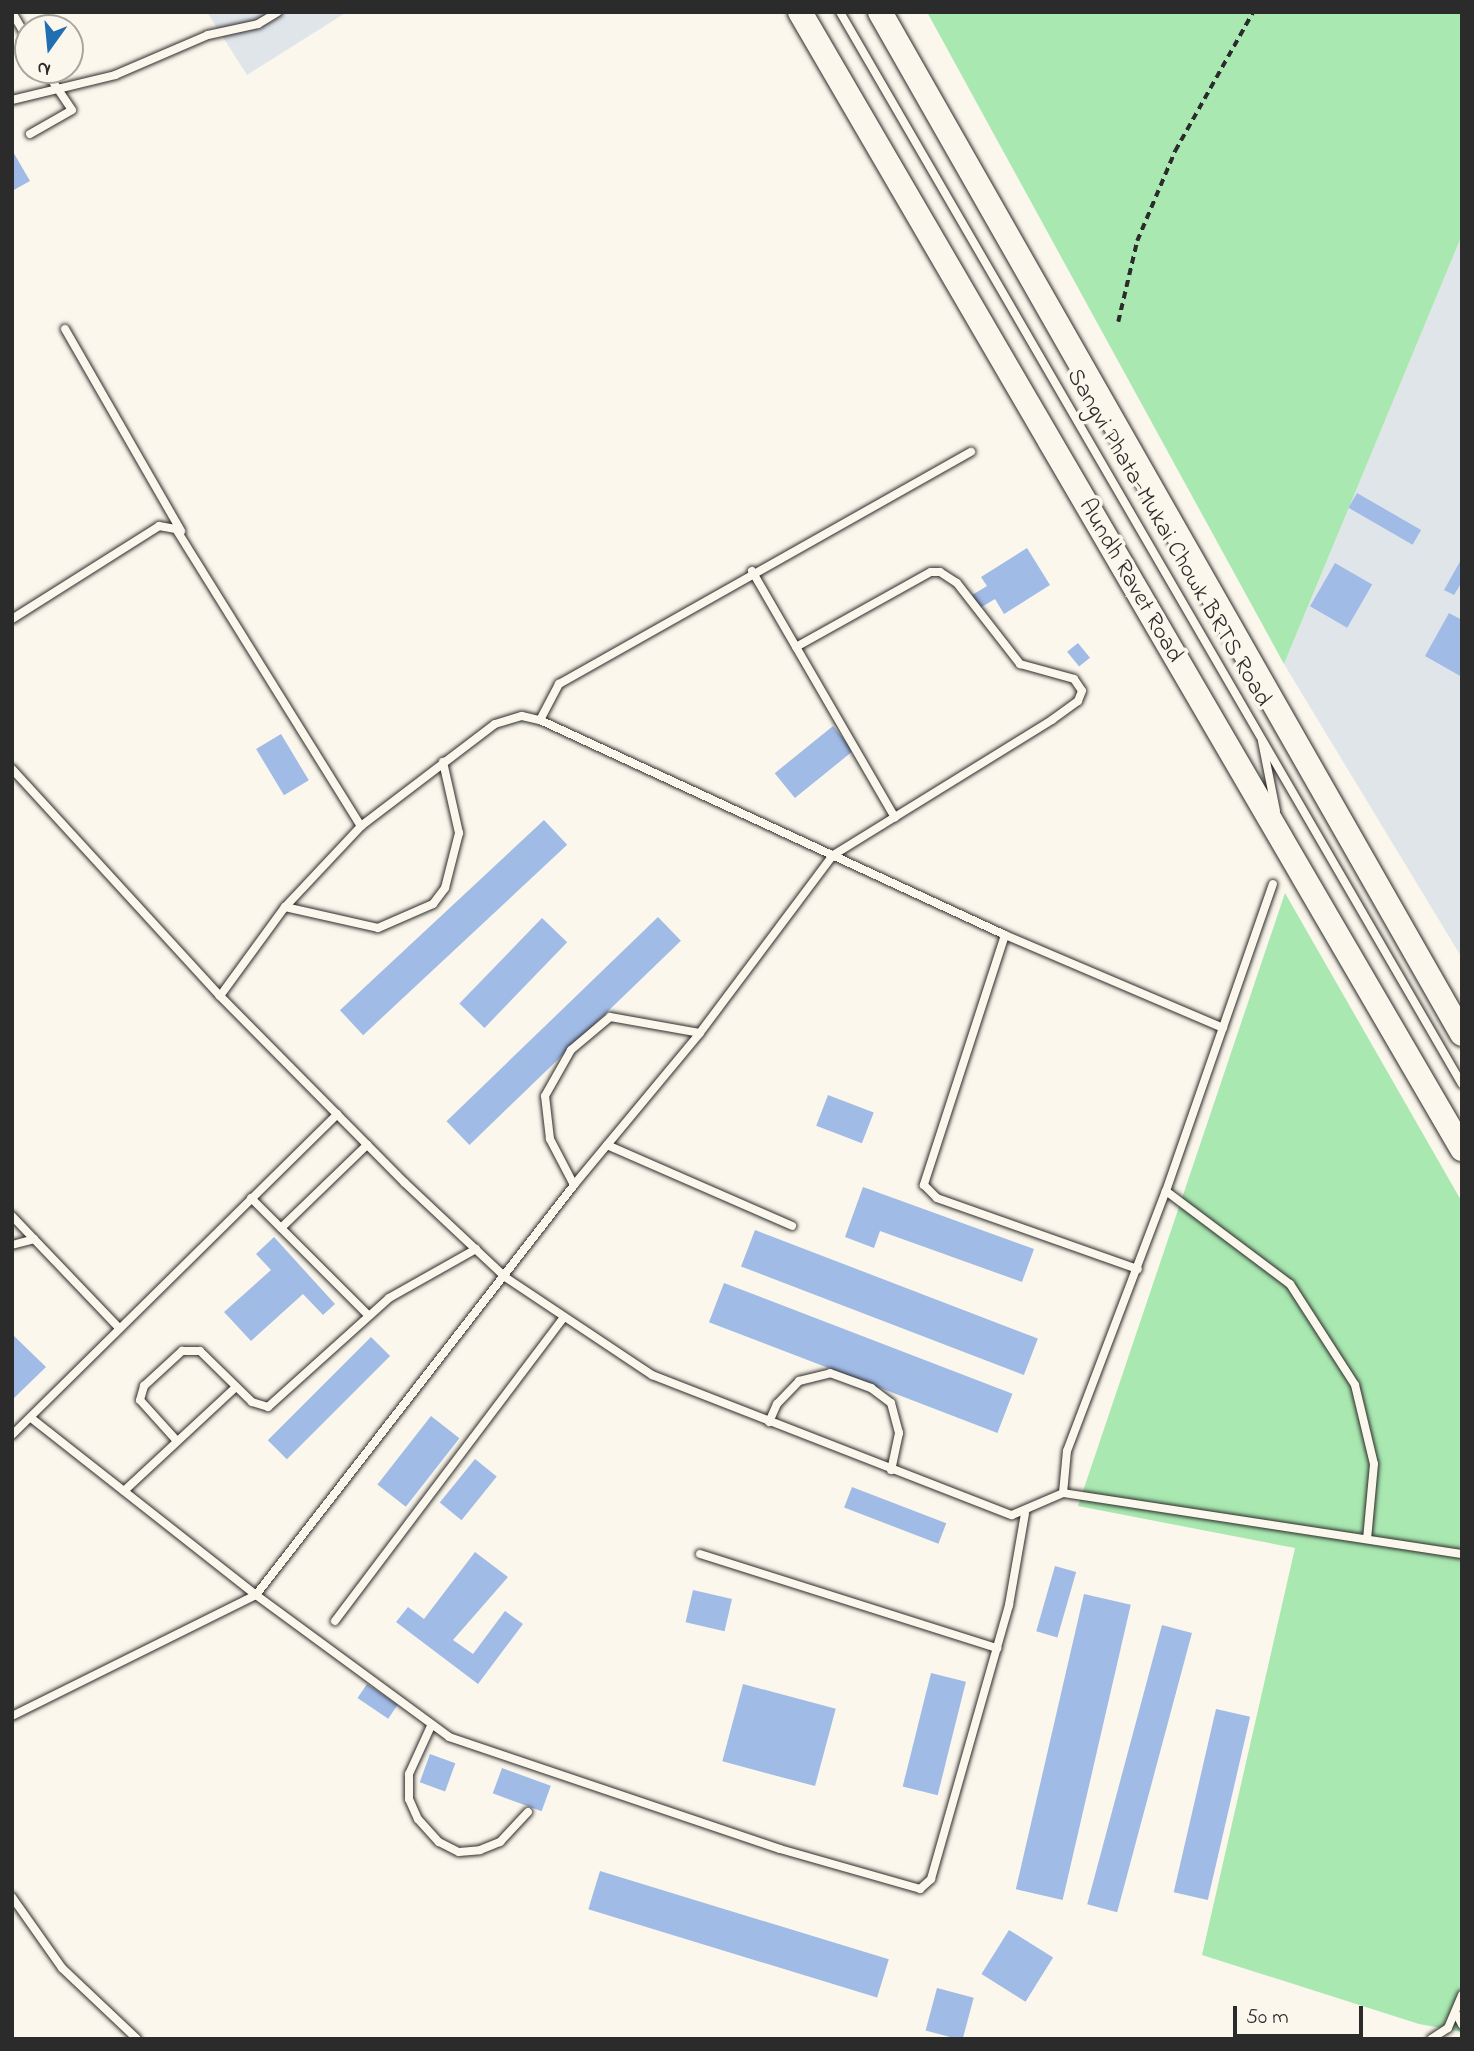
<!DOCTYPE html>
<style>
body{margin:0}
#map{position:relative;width:1474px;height:2051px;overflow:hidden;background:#fbf7ec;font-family:"Indie Flower",sans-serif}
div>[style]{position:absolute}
.built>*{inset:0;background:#e0e5ea}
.green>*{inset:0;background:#a9e8b1}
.building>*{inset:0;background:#a1bbe7;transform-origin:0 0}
.path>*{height:3.5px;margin-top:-1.75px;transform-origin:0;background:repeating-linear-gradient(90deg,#2b2b2b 0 7px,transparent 0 12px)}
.roads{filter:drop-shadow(0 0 2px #2b2b2b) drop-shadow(0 0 2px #2b2b2b)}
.service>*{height:8px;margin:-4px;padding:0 4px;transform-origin:4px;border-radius:4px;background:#fbf7ec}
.primary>*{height:24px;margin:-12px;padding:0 12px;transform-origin:12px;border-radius:12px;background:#fbf7ec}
span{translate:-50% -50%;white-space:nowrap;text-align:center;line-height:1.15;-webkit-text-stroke:7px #fbf7ec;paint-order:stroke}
.street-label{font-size:24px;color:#2b2b2b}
.frame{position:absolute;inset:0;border:14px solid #2b2b2b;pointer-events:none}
.north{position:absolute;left:14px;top:14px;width:70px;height:70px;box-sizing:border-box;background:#fbf7ec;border:2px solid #a8a59f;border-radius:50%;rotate:195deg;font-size:19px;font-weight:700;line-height:28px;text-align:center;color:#2b2b2b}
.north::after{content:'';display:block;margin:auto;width:24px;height:32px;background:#1f6fb2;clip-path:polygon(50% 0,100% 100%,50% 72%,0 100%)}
.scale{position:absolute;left:1233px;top:2006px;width:130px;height:32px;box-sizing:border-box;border:4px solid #2b2b2b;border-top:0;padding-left:9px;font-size:21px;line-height:24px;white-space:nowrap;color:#2b2b2b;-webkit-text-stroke:5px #fbf7ec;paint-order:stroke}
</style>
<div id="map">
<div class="built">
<div style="clip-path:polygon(207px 12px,347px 12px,247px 75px)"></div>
<div style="clip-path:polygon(1462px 235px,1462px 958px,1284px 664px)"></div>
</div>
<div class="green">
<div style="clip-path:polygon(927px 12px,1462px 12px,1462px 235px,1284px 664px)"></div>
<div style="clip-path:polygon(1285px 893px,1462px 1202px,1462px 2032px,1419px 2024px,1202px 1955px,1295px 1548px,1078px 1506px)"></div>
</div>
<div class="building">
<div style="clip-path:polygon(12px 150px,30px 181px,12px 191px)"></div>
<div style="left:1357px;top:493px;width:74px;height:17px;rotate:30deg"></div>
<div style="clip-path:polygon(1027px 548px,1050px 585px,1004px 614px,995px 599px,980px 608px,972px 595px,987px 586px,981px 577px)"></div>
<div style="clip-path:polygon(1462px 558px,1462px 582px,1454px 595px,1444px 590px)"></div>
<div style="left:1335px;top:563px;width:43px;height:50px;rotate:30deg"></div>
<div style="clip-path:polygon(1449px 613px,1462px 620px,1462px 677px,1425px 656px)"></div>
<div style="left:1078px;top:643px;width:19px;height:14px;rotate:51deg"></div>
<div style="left:833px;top:726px;width:32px;height:75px;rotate:51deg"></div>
<div style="left:281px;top:734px;width:54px;height:29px;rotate:59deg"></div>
<div style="left:544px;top:820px;width:34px;height:279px;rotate:47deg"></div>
<div style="left:658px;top:917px;width:33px;height:294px;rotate:46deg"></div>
<div style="left:542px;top:918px;width:35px;height:119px;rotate:44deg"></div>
<div style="left:828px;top:1095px;width:49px;height:33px;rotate:21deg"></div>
<div style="clip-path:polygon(863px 1187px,1034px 1249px,1022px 1282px,880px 1231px,874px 1248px,845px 1237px)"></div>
<div style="left:755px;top:1230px;width:303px;height:39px;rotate:21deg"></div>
<div style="clip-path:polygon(274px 1237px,335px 1304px,323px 1315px,303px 1294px,251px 1341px,224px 1312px,271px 1270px,256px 1254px)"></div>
<div style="left:724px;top:1283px;width:309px;height:42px;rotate:21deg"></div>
<div style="clip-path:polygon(12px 1334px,46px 1367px,12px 1400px)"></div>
<div style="left:371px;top:1337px;width:27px;height:146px;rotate:45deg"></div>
<div style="left:431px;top:1416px;width:36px;height:87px;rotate:38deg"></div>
<div style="left:475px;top:1459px;width:28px;height:56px;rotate:39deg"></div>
<div style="left:852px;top:1487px;width:101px;height:22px;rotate:21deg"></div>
<div style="clip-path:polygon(475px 1552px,508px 1577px,453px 1640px,473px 1654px,505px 1611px,523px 1624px,478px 1684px,396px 1622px,408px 1607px,424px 1619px)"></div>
<div style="left:1055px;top:1566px;width:22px;height:68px;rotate:16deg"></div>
<div style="left:693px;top:1590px;width:40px;height:33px;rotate:13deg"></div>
<div style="left:1084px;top:1594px;width:48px;height:303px;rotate:13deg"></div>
<div style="left:1162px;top:1625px;width:31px;height:289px;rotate:15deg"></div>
<div style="left:931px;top:1673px;width:36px;height:117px;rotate:14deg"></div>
<div style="left:367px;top:1684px;width:37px;height:17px;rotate:34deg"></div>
<div style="left:743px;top:1684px;width:96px;height:80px;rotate:15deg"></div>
<div style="left:1216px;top:1709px;width:35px;height:188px;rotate:13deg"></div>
<div style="left:430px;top:1754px;width:27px;height:30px;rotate:20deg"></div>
<div style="left:502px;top:1768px;width:52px;height:27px;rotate:20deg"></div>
<div style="left:600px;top:1871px;width:302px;height:40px;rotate:17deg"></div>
<div style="left:1009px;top:1930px;width:52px;height:52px;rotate:32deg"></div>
<div style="left:937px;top:1988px;width:38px;height:44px;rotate:15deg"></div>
</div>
<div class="path">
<div style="left:1118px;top:322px;width:83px;rotate:-76.8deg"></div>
<div style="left:1137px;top:241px;width:98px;rotate:-67.1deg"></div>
<div style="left:1175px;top:151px;width:159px;rotate:-60.7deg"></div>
</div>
<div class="roads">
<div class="service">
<div style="left:12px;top:12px;width:32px;rotate:60deg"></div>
<div style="left:840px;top:12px;width:1239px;rotate:59.88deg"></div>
<div style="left:12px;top:100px;width:106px;rotate:-13.6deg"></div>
<div style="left:115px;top:75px;width:101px;rotate:-23.3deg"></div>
<div style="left:208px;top:35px;width:51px;rotate:-12.4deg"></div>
<div style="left:258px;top:24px;width:23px;rotate:-31deg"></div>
<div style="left:30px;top:134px;width:48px;rotate:-29.7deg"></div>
<div style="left:72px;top:110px;width:48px;rotate:-124deg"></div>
<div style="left:65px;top:329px;width:233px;rotate:60.1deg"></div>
<div style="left:752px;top:571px;width:285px;rotate:59.9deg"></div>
<div style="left:12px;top:619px;width:174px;rotate:-32.3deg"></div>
<div style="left:159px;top:526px;width:17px;rotate:10deg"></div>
<div style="left:176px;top:529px;width:350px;rotate:58.1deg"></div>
<div style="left:796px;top:647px;width:154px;rotate:-29.1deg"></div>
<div style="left:931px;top:572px;width:9px"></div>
<div style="left:940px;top:572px;width:20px;rotate:33deg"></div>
<div style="left:957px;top:583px;width:103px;rotate:52.1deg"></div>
<div style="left:1020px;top:664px;width:56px;rotate:15.5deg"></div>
<div style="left:1074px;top:679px;width:14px;rotate:56deg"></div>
<div style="left:1082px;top:691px;width:11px;rotate:112deg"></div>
<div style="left:1078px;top:701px;width:32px;rotate:144deg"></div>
<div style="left:1052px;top:720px;width:257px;rotate:148.3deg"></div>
<div style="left:833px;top:855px;width:222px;rotate:126.8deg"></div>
<div style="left:700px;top:1033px;width:197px;rotate:129.7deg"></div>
<div style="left:574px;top:1185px;width:519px;rotate:127.8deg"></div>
<div style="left:256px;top:1595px;width:240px;rotate:36.3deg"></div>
<div style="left:449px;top:1737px;width:349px;rotate:18.7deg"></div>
<div style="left:780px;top:1849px;width:146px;rotate:15.9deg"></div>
<div style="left:920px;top:1889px;width:15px;rotate:-42deg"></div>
<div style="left:931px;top:1879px;width:285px;rotate:-74.1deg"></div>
<div style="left:1009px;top:1605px;width:93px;rotate:-80.1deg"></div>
<div style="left:540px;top:720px;width:41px;rotate:-62.2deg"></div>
<div style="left:559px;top:684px;width:473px;rotate:-29.4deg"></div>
<div style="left:1262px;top:741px;width:71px;rotate:78.7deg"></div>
<div style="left:12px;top:769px;width:308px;rotate:47.5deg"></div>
<div style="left:220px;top:996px;width:262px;rotate:45.3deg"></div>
<div style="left:404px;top:1182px;width:139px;rotate:43.2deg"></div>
<div style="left:505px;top:1277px;width:177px;rotate:33.7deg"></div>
<div style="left:652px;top:1375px;width:386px;rotate:21.3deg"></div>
<div style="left:1012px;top:1515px;width:56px;rotate:-23.3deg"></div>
<div style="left:1063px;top:1493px;width:404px;rotate:8.7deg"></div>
<div style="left:285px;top:907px;width:95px;rotate:12.7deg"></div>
<div style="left:378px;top:928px;width:60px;rotate:-23.6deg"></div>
<div style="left:433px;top:904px;width:20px;rotate:-53deg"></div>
<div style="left:445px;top:888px;width:57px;rotate:-75.7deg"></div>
<div style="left:459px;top:833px;width:73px;rotate:-102.7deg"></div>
<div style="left:1005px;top:935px;width:263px;rotate:108deg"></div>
<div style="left:924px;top:1185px;width:18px;rotate:45deg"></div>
<div style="left:937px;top:1198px;width:213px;rotate:19.5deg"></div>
<div style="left:220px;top:996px;width:110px;rotate:-53.9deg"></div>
<div style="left:285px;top:907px;width:111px;rotate:-46.8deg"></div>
<div style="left:361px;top:826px;width:168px;rotate:-37.3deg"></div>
<div style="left:495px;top:724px;width:28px;rotate:-17deg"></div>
<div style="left:522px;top:716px;width:18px;rotate:13deg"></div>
<div style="left:540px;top:720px;width:512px;rotate:24.81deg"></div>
<div style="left:1005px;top:935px;width:237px;rotate:23.1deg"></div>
<div style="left:607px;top:1145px;width:202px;rotate:23.6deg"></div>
<div style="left:574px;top:1185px;width:52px;rotate:-117.6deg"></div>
<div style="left:550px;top:1139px;width:43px;rotate:-96.6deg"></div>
<div style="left:545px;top:1096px;width:53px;rotate:-60.5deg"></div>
<div style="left:571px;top:1050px;width:51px;rotate:-40.2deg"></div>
<div style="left:610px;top:1017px;width:91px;rotate:10.1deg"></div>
<div style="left:1166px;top:1191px;width:325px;rotate:-70.8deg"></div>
<div style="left:251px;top:1198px;width:165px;rotate:45deg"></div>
<div style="left:12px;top:1216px;width:155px;rotate:46.3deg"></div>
<div style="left:281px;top:1228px;width:120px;rotate:-44deg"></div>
<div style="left:12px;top:1245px;width:23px;rotate:-15deg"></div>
<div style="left:769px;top:1422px;width:20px;rotate:-66deg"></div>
<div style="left:777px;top:1404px;width:32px;rotate:-46deg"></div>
<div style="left:799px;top:1381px;width:32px;rotate:-14deg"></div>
<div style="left:830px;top:1373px;width:44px;rotate:20.1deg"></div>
<div style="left:871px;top:1388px;width:25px;rotate:37deg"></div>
<div style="left:891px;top:1403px;width:31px;rotate:75deg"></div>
<div style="left:899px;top:1433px;width:38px;rotate:102deg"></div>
<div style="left:12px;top:1435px;width:457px;rotate:-44.6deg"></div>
<div style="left:177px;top:1441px;width:55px;rotate:-132.1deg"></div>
<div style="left:140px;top:1400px;width:15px;rotate:-74deg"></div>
<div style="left:144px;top:1386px;width:52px;rotate:-42.6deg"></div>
<div style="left:182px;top:1351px;width:18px"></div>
<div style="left:200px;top:1351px;width:73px;rotate:44.4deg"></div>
<div style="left:252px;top:1402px;width:17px;rotate:17deg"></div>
<div style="left:268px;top:1407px;width:163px;rotate:-42deg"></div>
<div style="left:389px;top:1298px;width:100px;rotate:-29.4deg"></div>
<div style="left:124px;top:1491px;width:153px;rotate:-42.9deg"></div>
<div style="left:1063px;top:1493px;width:42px;rotate:-84.6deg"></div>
<div style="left:1067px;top:1451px;width:278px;rotate:-69.2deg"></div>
<div style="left:1166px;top:1191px;width:155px;rotate:36.9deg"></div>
<div style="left:1290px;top:1284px;width:120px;rotate:57.2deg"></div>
<div style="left:1355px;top:1385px;width:81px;rotate:76.5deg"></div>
<div style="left:1374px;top:1464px;width:75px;rotate:95.3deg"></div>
<div style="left:700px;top:1554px;width:312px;rotate:17.6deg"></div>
<div style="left:335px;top:1621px;width:379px;rotate:-53deg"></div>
<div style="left:12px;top:1716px;width:272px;rotate:-26.4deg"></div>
<div style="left:256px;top:1595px;width:286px;rotate:-141.8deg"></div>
<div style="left:431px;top:1726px;width:53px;rotate:114.6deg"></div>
<div style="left:409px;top:1774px;width:25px;rotate:90deg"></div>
<div style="left:409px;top:1799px;width:22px;rotate:66deg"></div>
<div style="left:418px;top:1819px;width:31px;rotate:48deg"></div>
<div style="left:439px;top:1842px;width:22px;rotate:27deg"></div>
<div style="left:459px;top:1852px;width:21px;rotate:-5deg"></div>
<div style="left:480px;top:1850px;width:22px;rotate:-22deg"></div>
<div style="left:500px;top:1842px;width:41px;rotate:-47deg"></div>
<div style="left:12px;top:1897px;width:87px;rotate:54.8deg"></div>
<div style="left:62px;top:1968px;width:103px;rotate:43.4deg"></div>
<div style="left:1457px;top:2015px;width:11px;rotate:63deg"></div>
<div style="left:1431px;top:2039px;width:20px;rotate:-33deg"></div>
<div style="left:1448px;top:2028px;width:36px;rotate:-67deg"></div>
</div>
<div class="primary">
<div style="left:800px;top:12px;width:1316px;rotate:59.79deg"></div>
<div style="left:880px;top:12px;width:1176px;rotate:60.34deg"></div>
</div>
</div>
<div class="street-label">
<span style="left:1168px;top:538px;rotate:60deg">Sangvi Phata-Mukai Chowk BRTS Road</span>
<span style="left:1130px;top:581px;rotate:60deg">Aundh Ravet Road</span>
</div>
<div class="frame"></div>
<div class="north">N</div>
<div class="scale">50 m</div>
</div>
